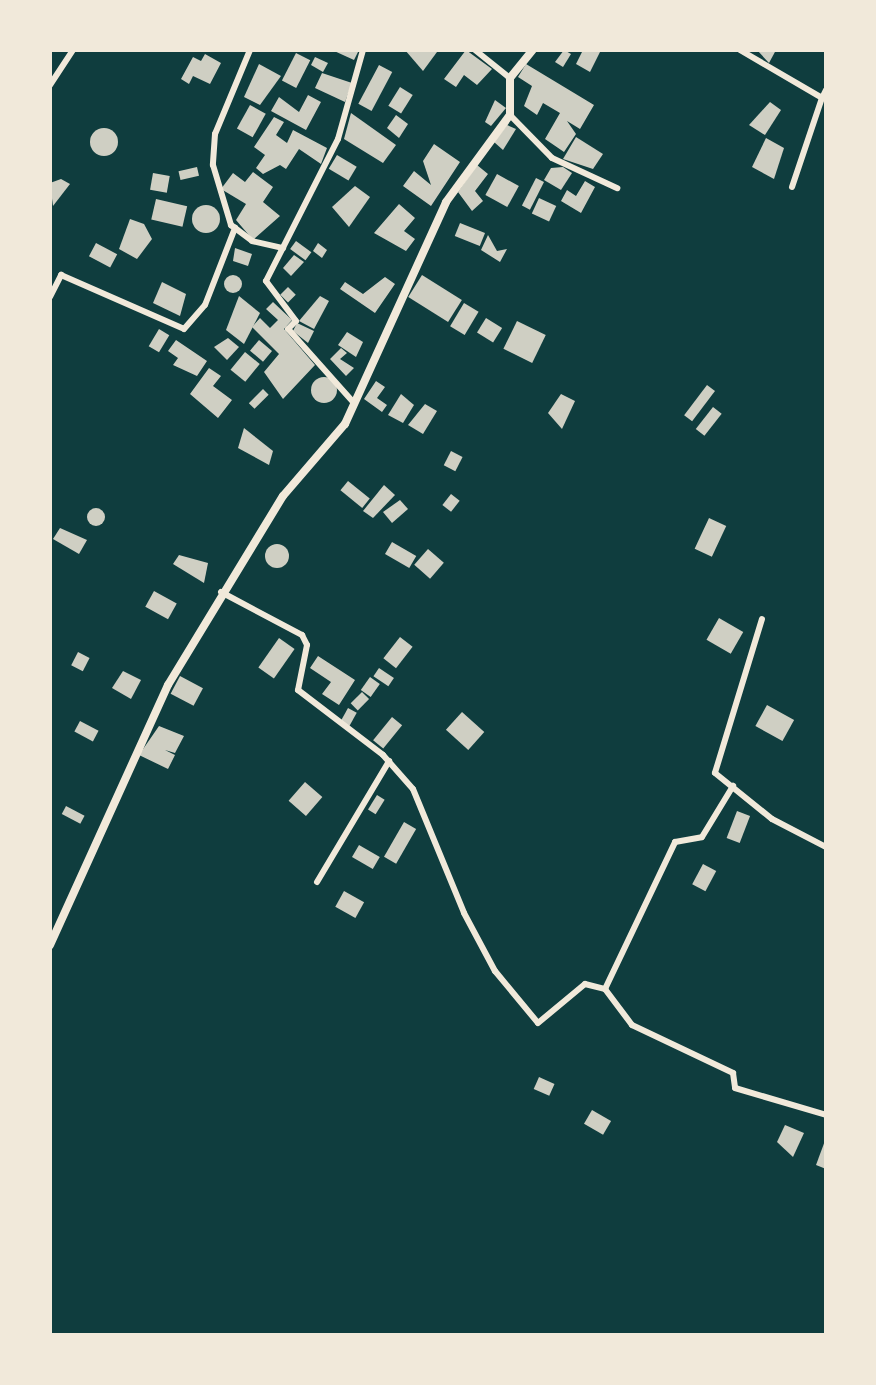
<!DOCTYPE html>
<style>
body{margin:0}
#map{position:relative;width:876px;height:1385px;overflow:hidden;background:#0f3d3e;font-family:"Sofia Sans Condensed",sans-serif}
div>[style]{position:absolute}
.building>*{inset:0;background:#cfcfc3;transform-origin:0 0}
.round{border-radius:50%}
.minor>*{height:6px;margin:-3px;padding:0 3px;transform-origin:3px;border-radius:3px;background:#f1e9da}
.tertiary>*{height:8px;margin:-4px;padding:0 4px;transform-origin:4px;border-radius:4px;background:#f1e9da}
span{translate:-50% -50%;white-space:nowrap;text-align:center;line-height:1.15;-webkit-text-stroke:6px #f1e9da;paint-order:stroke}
.frame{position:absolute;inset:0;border:52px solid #f1e9da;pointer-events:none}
</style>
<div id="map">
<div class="building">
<div style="clip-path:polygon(332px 50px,359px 50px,354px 60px)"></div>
<div style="clip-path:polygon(405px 50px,434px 50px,437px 52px,423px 71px)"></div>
<div style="clip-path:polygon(466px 50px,492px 69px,477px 85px,464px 75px,456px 87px,444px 79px)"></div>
<div style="clip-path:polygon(564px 50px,571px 54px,563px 67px,555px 62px)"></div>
<div style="clip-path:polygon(583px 50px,601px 50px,590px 72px,576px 64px)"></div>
<div style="clip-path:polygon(757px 50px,776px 50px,769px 63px)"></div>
<div style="left:296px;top:53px;width:16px;height:31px;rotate:27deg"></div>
<div style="clip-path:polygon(205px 54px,221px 63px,210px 84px,193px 76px,189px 84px,181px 79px,193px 57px,201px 61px)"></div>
<div style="clip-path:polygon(315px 57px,328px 63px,323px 72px,311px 65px)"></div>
<div style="clip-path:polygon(259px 64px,281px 76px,260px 105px,244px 97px)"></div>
<div style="clip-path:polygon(526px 64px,594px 105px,580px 129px,567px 121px,576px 134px,564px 152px,545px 139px,560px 113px,543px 103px,537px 115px,524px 106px,532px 86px,518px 77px)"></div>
<div style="left:379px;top:65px;width:15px;height:44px;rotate:28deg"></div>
<div style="clip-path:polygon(322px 73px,352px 83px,345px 102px,315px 88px)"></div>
<div style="left:400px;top:87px;width:15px;height:22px;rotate:32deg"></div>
<div style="clip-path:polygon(308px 95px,321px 102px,306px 130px,271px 111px,279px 97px,299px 112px)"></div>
<div style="clip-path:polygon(495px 100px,506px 108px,491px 126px,485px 122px)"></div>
<div style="clip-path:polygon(770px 102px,781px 110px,765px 135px,749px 125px)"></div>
<div style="left:250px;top:105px;width:18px;height:27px;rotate:29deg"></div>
<div style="clip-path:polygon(351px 113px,396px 145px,383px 163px,344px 139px)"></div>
<div style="clip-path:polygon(396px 115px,408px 124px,399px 138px,387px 128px)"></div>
<div style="clip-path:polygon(274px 117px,284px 122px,276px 135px,287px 143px,293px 130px,327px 148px,321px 164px,299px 149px,286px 169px,280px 165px,263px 174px,256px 168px,265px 155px,254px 147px)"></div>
<div style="clip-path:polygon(507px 125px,516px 129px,503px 150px,494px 142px)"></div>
<div class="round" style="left:90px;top:128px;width:28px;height:28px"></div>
<div style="clip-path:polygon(576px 137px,603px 154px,593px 169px,563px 159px)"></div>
<div style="clip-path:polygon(766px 138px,784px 148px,774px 179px,752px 167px)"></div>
<div style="clip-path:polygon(434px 144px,460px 162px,431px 206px,403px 186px,414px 171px,431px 185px,423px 161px)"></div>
<div style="left:337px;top:155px;width:23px;height:16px;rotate:31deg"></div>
<div style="clip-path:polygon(477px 165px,488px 174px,475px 191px,483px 201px,472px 211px,458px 192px)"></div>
<div style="left:197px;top:167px;width:9px;height:19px;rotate:77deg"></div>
<div style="clip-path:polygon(563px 167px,572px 173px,561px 190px,544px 180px,551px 168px)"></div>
<div style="clip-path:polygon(253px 172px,273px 187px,263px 202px,280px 216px,253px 240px,236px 220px,246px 204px,221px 189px,233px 173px,245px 182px)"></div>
<div style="left:153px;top:173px;width:17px;height:17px;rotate:10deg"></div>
<div style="left:497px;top:174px;width:25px;height:24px;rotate:29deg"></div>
<div style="left:536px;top:178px;width:9px;height:31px;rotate:27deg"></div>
<div style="clip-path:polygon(61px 179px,70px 184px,53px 206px,50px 183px)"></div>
<div style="clip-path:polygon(585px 181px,595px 187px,581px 213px,561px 201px,567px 190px,576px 196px)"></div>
<div style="clip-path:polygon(355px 186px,370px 197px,349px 227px,332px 207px)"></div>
<div style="left:539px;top:198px;width:19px;height:17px;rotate:25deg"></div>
<div style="left:156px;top:199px;width:32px;height:21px;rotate:13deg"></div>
<div style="clip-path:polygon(399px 204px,415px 218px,404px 231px,415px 239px,406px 251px,374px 233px)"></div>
<div class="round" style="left:192px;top:205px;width:28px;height:28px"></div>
<div style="clip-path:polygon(130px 219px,144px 224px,152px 239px,137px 259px,119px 249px)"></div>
<div style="left:460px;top:223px;width:27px;height:14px;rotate:22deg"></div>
<div style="clip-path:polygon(488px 235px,497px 251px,507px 249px,500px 262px,481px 250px)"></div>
<div style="left:296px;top:241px;width:19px;height:10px;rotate:36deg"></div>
<div style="left:96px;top:243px;width:24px;height:15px;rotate:28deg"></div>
<div style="clip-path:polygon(318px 243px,327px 250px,322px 258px,313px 251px)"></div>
<div style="clip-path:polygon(235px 248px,252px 254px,248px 266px,233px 261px)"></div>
<div style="clip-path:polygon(294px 255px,304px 262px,291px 276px,283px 268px)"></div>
<div class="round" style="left:224px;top:275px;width:18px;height:18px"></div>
<div style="left:422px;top:275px;width:47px;height:26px;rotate:32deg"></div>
<div style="clip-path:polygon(385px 277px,395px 284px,375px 313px,340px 289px,345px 282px,363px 294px)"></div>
<div style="clip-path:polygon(162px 282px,186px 294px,180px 316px,153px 303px)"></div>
<div style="left:288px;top:287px;width:11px;height:11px;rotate:45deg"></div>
<div style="clip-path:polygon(239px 296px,260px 313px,244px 344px,226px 330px)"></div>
<div style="clip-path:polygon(320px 296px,329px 301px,314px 329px,299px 321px)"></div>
<div style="clip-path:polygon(273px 302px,292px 320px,284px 329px,315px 365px,283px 399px,264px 372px,279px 354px,252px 327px,260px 318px,270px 328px,278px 320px,266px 309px)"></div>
<div style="left:464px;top:303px;width:17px;height:27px;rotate:31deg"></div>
<div style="left:486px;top:318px;width:19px;height:17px;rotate:32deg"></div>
<div style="left:517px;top:321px;width:32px;height:31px;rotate:26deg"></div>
<div style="clip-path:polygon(297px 323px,314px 331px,308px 343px,293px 331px)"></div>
<div style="left:159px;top:329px;width:12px;height:20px;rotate:31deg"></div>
<div style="clip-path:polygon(347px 332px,363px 342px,356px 357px,338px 345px)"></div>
<div style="clip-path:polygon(228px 338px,239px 347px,227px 360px,214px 347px)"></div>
<div style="clip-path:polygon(176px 340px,207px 361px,197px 376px,173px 365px,178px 358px,168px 351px)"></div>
<div style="left:259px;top:340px;width:17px;height:14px;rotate:40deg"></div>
<div style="clip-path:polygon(341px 348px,347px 353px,340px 359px,354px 368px,346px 376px,330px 359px)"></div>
<div style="left:245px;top:352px;width:19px;height:23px;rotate:39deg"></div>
<div style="clip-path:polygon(209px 368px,221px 376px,213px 386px,232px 400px,218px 418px,190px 394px)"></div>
<div class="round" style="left:311px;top:377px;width:26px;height:26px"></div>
<div style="clip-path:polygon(376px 381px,385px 387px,377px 398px,387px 405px,382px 412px,364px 399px)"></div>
<div style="left:707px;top:385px;width:10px;height:38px;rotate:37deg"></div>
<div style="left:263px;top:389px;width:8px;height:20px;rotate:45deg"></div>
<div style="clip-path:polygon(401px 394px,414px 405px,403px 423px,388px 415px)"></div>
<div style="clip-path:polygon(561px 394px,575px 401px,562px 429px,548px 413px)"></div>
<div style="clip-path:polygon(425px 404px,437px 411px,423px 434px,408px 425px)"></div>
<div style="left:713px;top:407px;width:11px;height:28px;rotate:38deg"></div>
<div style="clip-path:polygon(244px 428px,273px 451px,269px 465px,238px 448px)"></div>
<div style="left:451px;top:451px;width:13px;height:16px;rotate:27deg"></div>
<div style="left:348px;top:481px;width:28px;height:12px;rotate:39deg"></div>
<div style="clip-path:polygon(384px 485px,395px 495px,373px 518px,363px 511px)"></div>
<div style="left:451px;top:494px;width:11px;height:14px;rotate:38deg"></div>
<div style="clip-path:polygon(400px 500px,408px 509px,392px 523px,383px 512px)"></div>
<div class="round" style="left:87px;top:508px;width:18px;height:18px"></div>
<div style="left:709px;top:518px;width:19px;height:34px;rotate:25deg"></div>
<div style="clip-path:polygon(60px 528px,87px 540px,79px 554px,53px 539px)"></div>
<div style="left:392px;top:542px;width:28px;height:14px;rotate:30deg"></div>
<div class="round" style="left:265px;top:544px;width:24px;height:24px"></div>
<div style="left:428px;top:549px;width:21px;height:21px;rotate:41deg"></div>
<div style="clip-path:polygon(179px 555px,208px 563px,204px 583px,173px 564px)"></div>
<div style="left:154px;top:591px;width:26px;height:18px;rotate:29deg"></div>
<div style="left:719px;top:618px;width:28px;height:25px;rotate:30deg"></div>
<div style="left:400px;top:637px;width:16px;height:27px;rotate:38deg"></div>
<div style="left:279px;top:638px;width:19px;height:36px;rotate:35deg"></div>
<div style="left:78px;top:652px;width:13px;height:15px;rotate:27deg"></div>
<div style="clip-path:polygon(318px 656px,355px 680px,339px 705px,322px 694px,331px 682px,310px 668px)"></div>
<div style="left:379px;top:668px;width:18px;height:10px;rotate:34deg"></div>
<div style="clip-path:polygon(123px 671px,141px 680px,131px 699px,112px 688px)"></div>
<div style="left:180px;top:676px;width:26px;height:20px;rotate:28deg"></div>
<div style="left:370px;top:677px;width:12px;height:16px;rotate:35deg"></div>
<div style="left:362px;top:692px;width:10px;height:16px;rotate:45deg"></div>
<div style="left:767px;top:705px;width:31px;height:24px;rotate:29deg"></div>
<div style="left:348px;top:708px;width:10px;height:16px;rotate:29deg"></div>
<div style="left:462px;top:712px;width:30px;height:24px;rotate:42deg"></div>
<div style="left:392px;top:717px;width:13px;height:30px;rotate:39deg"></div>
<div style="left:80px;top:721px;width:21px;height:12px;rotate:28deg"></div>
<div style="clip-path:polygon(159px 726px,184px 736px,175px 753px,165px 750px,175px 755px,168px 769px,139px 755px)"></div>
<div style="left:305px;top:782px;width:23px;height:25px;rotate:41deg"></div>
<div style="left:377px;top:795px;width:9px;height:17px;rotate:32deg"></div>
<div style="left:66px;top:806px;width:21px;height:9px;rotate:28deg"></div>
<div style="left:737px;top:811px;width:14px;height:29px;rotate:21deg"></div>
<div style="left:404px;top:822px;width:14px;height:40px;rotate:30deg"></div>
<div style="left:359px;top:845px;width:24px;height:14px;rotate:30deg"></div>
<div style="left:703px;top:864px;width:15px;height:23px;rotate:28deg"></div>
<div style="left:344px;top:891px;width:23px;height:18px;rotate:29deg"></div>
<div style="left:539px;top:1077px;width:17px;height:13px;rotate:24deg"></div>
<div style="left:592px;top:1110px;width:22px;height:16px;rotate:30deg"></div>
<div style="clip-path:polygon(785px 1125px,804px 1133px,793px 1157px,777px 1142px)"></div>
<div style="clip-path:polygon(826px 1138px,826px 1169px,816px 1165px)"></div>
</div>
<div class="minor">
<div style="left:250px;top:50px;width:91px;rotate:112.6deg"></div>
<div style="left:215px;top:134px;width:31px;rotate:94deg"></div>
<div style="left:213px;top:165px;width:63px;rotate:73.3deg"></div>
<div style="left:231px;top:225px;width:26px;rotate:37deg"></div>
<div style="left:252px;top:241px;width:32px;rotate:13deg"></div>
<div style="left:475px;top:50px;width:45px;rotate:38.7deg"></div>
<div style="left:740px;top:50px;width:95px;rotate:30.3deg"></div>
<div style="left:822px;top:98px;width:9px;rotate:-63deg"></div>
<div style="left:50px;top:85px;width:42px;rotate:-56.7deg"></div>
<div style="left:510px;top:115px;width:60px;rotate:45.7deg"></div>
<div style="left:552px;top:158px;width:72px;rotate:24.8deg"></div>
<div style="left:792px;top:187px;width:94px;rotate:-71.4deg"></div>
<div style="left:50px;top:297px;width:25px;rotate:-63deg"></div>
<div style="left:61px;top:275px;width:134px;rotate:23.7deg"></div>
<div style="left:184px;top:329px;width:32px;rotate:-49deg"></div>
<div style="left:205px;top:305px;width:83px;rotate:-68.7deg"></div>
<div style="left:354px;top:403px;width:99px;rotate:-131.7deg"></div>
<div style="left:288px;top:329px;width:11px;rotate:-45deg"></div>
<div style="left:296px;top:321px;width:50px;rotate:-126.9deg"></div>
<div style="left:266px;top:281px;width:159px;rotate:-63.1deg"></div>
<div style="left:338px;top:139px;width:92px;rotate:-74.3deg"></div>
<div style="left:221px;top:592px;width:92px;rotate:28deg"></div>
<div style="left:302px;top:635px;width:11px;rotate:63deg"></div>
<div style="left:307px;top:645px;width:46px;rotate:101.3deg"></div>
<div style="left:298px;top:690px;width:107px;rotate:37.4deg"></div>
<div style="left:383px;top:755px;width:45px;rotate:48.6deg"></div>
<div style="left:413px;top:789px;width:134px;rotate:67.6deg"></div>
<div style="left:464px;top:913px;width:66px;rotate:61.9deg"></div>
<div style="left:495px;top:971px;width:67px;rotate:50.4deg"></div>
<div style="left:538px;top:1023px;width:61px;rotate:-39.7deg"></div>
<div style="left:585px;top:984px;width:21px;rotate:14deg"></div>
<div style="left:605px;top:989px;width:45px;rotate:53.1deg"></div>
<div style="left:632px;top:1025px;width:112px;rotate:25.4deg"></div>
<div style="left:733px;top:1073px;width:15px;rotate:82deg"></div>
<div style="left:735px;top:1088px;width:95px;rotate:16.5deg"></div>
<div style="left:762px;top:619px;width:161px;rotate:107deg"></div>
<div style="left:715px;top:773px;width:73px;rotate:38.9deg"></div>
<div style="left:772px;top:819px;width:61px;rotate:27.4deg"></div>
<div style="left:317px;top:882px;width:141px;rotate:-59.2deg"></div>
<div style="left:605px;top:989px;width:163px;rotate:-64.5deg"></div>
<div style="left:675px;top:842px;width:27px;rotate:-10deg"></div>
<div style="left:702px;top:837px;width:60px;rotate:-58.7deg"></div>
</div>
<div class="tertiary">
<div style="left:50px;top:945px;width:286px;rotate:-65.6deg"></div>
<div style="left:168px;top:685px;width:221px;rotate:-58.7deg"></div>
<div style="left:283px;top:496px;width:95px;rotate:-49.3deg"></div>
<div style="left:345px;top:424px;width:244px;rotate:-65.5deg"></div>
<div style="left:446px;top:202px;width:108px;rotate:-53.7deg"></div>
<div style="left:510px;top:115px;width:37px;rotate:-90deg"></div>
<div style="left:510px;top:78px;width:36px;rotate:-51deg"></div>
</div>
<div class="frame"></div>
</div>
